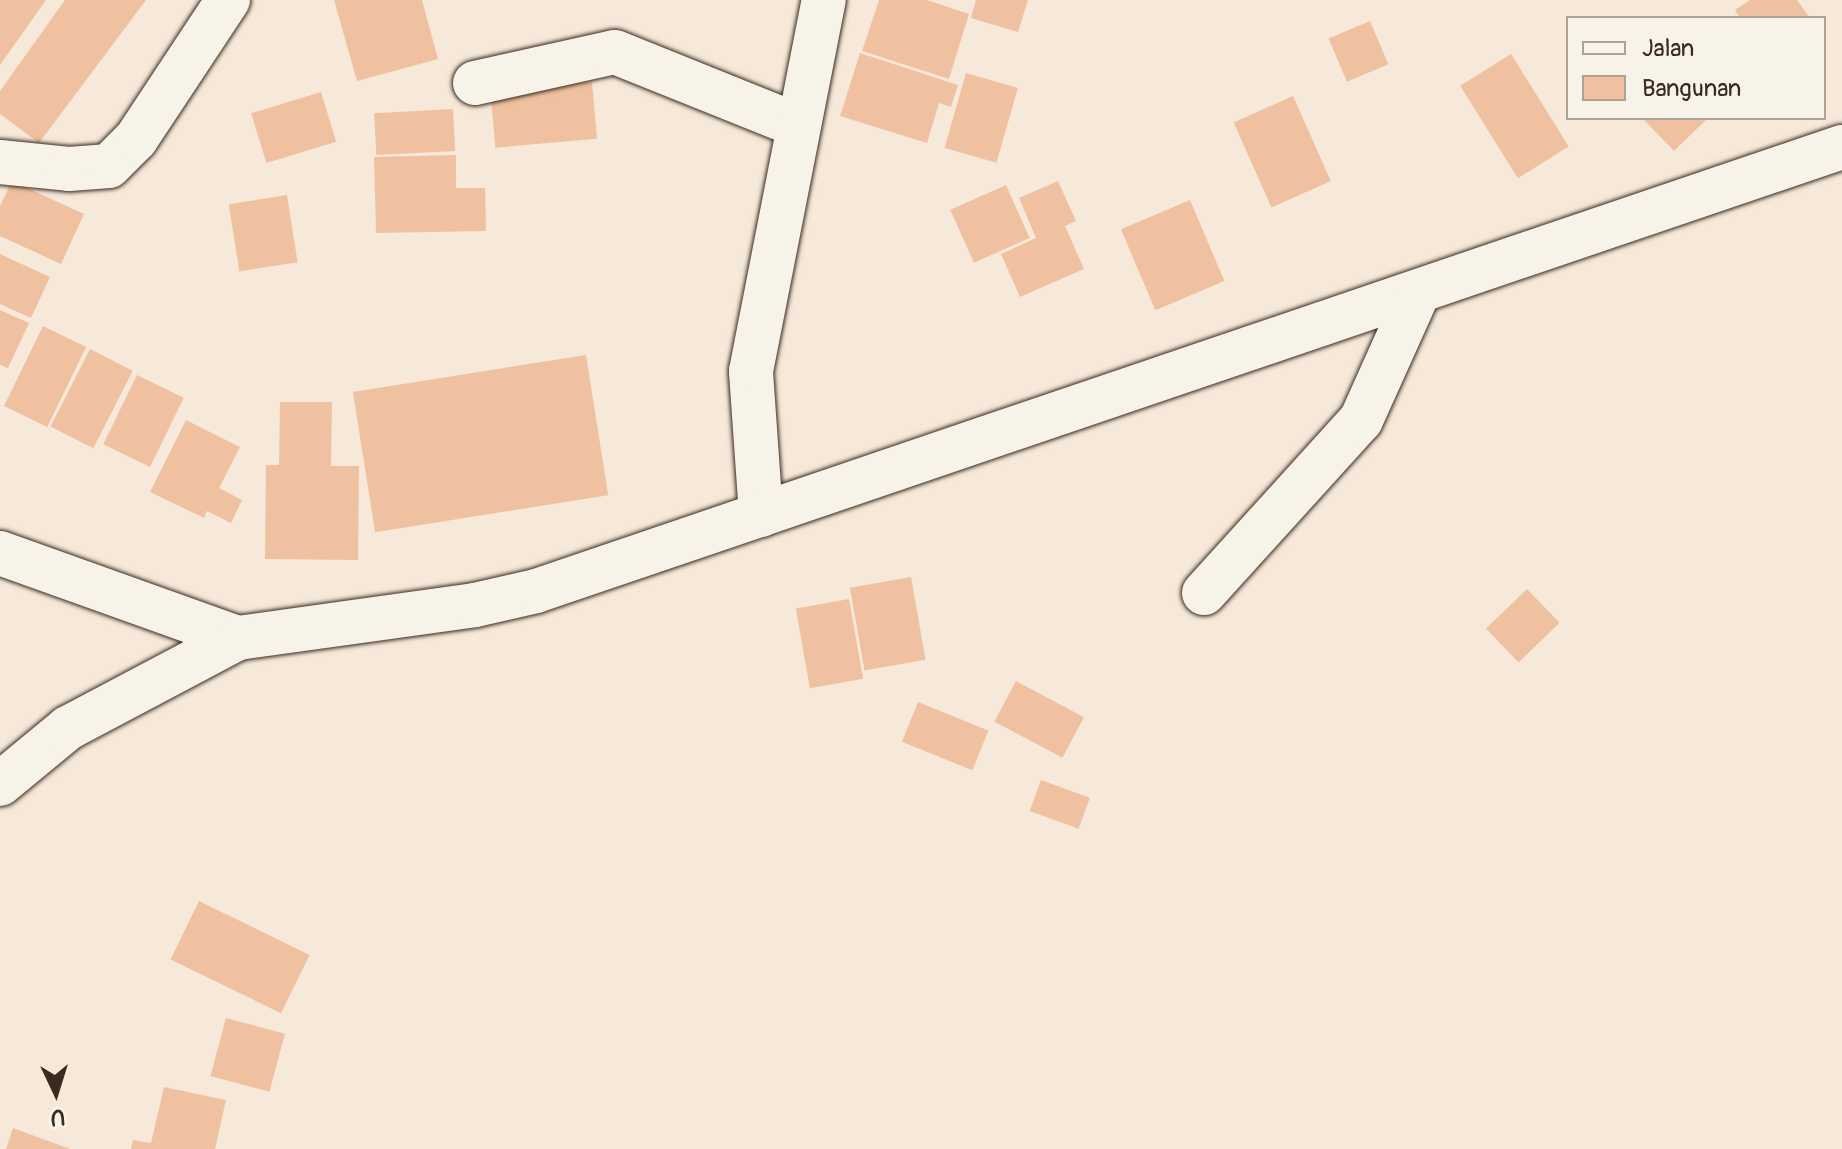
<!DOCTYPE html>
<style>
body{margin:0}
#map{position:relative;width:1842px;height:1149px;overflow:hidden;background:#f6e9da;font-family:Pangolin,sans-serif}
div>[style]{position:absolute}
.building>*{inset:0;background:#f0c1a0;transform-origin:0 0}
.roads{filter:drop-shadow(0 0 2px #3b2a1e) drop-shadow(0 0 2px #3b2a1e)}
.street>*{height:44px;margin:-22px;padding:0 22px;transform-origin:22px;border-radius:22px;background:#f7f3e8}
span{translate:-50% -50%;white-space:nowrap;text-align:center;line-height:1.15;-webkit-text-stroke:6px #f7f3e8;paint-order:stroke}
.legend{position:absolute;left:1566px;top:16px;width:260px;height:104px;box-sizing:border-box;background:#f7f3e8;border:2px solid #aca397;margin:0;padding:10px 14px;list-style:none;font-size:24px;color:#3b2a1e}
.legend li{display:flex;align-items:center;gap:16px;height:40px}
.legend b{width:40px;border:2px solid #aca397}
.north{position:absolute;left:16px;top:1053px;width:80px;height:80px;-webkit-text-stroke:6px #f7f3e8;paint-order:stroke;rotate:176deg;font-size:22px;font-weight:700;line-height:32px;text-align:center;color:#3b2a1e}
.north::after{content:'';display:block;margin:auto;width:28px;height:36px;background:#3b2a1e;clip-path:polygon(50% 0,100% 100%,50% 72%,0 100%)}
</style>
<div id="map">
<div class="building">
<div style="clip-path:polygon(0 0,46px 0,0 65px)"></div>
<div style="clip-path:polygon(65px 0,146px 0,39px 143px,0 114px,0 91px)"></div>
<div style="clip-path:polygon(334px 0,422px 0,438px 59px,357px 81px)"></div>
<div style="clip-path:polygon(879px 0,927px 0,969px 14px,949px 79px,862px 51px)"></div>
<div style="clip-path:polygon(976px 0,1028px 0,1018px 32px,971px 18px)"></div>
<div style="clip-path:polygon(1750px 0,1797px 0,1810px 18px,1740px 18px,1735px 10px)"></div>
<div style="left:1370px;top:21px;width:47px;height:45px;rotate:67deg"></div>
<div style="clip-path:polygon(860px 53px,958px 85px,951px 107px,939px 103px,927px 143px,840px 116px)"></div>
<div style="left:1511px;top:54px;width:109px;height:60px;rotate:58deg"></div>
<div style="left:966px;top:73px;width:54px;height:78px;rotate:16deg"></div>
<div style="left:592px;top:82px;width:57px;height:102px;rotate:85deg"></div>
<div style="left:321px;top:92px;width:52px;height:73px;rotate:73deg"></div>
<div style="left:1293px;top:96px;width:93px;height:65px;rotate:66deg"></div>
<div style="left:453px;top:109px;width:42px;height:79px;rotate:87deg"></div>
<div style="clip-path:polygon(1642px 118px,1708px 118px,1674px 151px)"></div>
<div style="clip-path:polygon(456px 155px,456px 188px,485px 188px,486px 231px,376px 233px,374px 157px)"></div>
<div style="clip-path:polygon(12px 181px,84px 214px,61px 264px,0 236px,0 206px)"></div>
<div style="clip-path:polygon(1058px 181px,1076px 221px,1065px 226px,1084px 269px,1020px 297px,1001px 254px,1036px 238px,1019px 198px)"></div>
<div style="left:1006px;top:185px;width:58px;height:61px;rotate:66deg"></div>
<div style="left:287px;top:195px;width:68px;height:59px;rotate:81deg"></div>
<div style="left:1190px;top:200px;width:88px;height:75px;rotate:67deg"></div>
<div style="clip-path:polygon(0 254px,50px 277px,31px 318px,0 304px)"></div>
<div style="clip-path:polygon(0 310px,29px 323px,8px 368px,0 365px)"></div>
<div style="left:43px;top:326px;width:48px;height:89px;rotate:26deg"></div>
<div style="left:90px;top:349px;width:48px;height:87px;rotate:27deg"></div>
<div style="left:586px;top:355px;width:142px;height:236px;rotate:81deg"></div>
<div style="left:137px;top:375px;width:52px;height:77px;rotate:26deg"></div>
<div style="clip-path:polygon(280px 402px,332px 402px,331px 466px,359px 466px,358px 560px,265px 559px,266px 465px,279px 465px)"></div>
<div style="clip-path:polygon(186px 420px,240px 447px,219px 488px,242px 500px,231px 523px,207px 511px,204px 518px,150px 492px)"></div>
<div style="left:911px;top:577px;width:84px;height:62px;rotate:80deg"></div>
<div style="left:1527px;top:589px;width:47px;height:57px;rotate:46deg"></div>
<div style="left:849px;top:599px;width:81px;height:54px;rotate:80deg"></div>
<div style="left:1016px;top:681px;width:77px;height:46px;rotate:28deg"></div>
<div style="left:918px;top:702px;width:76px;height:43px;rotate:22deg"></div>
<div style="left:1041px;top:780px;width:52px;height:33px;rotate:20deg"></div>
<div style="left:199px;top:901px;width:123px;height:65px;rotate:26deg"></div>
<div style="left:226px;top:1018px;width:61px;height:60px;rotate:15deg"></div>
<div style="clip-path:polygon(164px 1087px,226px 1100px,215px 1149px,131px 1149px,133px 1140px,151px 1143px)"></div>
<div style="clip-path:polygon(13px 1128px,70px 1149px,6px 1149px)"></div>
</div>
<div class="roads">
<div class="street">
<div style="left:475px;top:83px;width:143px;rotate:-12.5deg"></div>
<div style="left:615px;top:52px;width:196px;rotate:21.9deg"></div>
<div style="left:0;top:162px;width:69px;rotate:5.8deg"></div>
<div style="left:69px;top:169px;width:40px;rotate:-4.3deg"></div>
<div style="left:109px;top:166px;width:38px;rotate:-45deg"></div>
<div style="left:136px;top:139px;width:167px;rotate:-56.5deg"></div>
<div style="left:761px;top:515px;width:144px;rotate:-94deg"></div>
<div style="left:751px;top:371px;width:378px;rotate:-78.9deg"></div>
<div style="left:0;top:553px;width:253px;rotate:19.7deg"></div>
<div style="left:238px;top:638px;width:239px;rotate:-7.9deg"></div>
<div style="left:475px;top:605px;width:63px;rotate:-12.9deg"></div>
<div style="left:536px;top:591px;width:1379px;rotate:-18.78deg"></div>
<div style="left:1204px;top:593px;width:234px;rotate:-47.8deg"></div>
<div style="left:1361px;top:420px;width:141px;rotate:-65.8deg"></div>
<div style="left:0;top:784px;width:88px;rotate:-39.5deg"></div>
<div style="left:68px;top:728px;width:192px;rotate:-27.9deg"></div>
</div>
</div>
<ul class="legend">
<li><b style="height:10px;background:#f7f3e8"></b>Jalan</li>
<li><b style="height:22px;background:#f0c1a0"></b>Bangunan</li>
</ul>
<div class="north">U</div>
</div>
